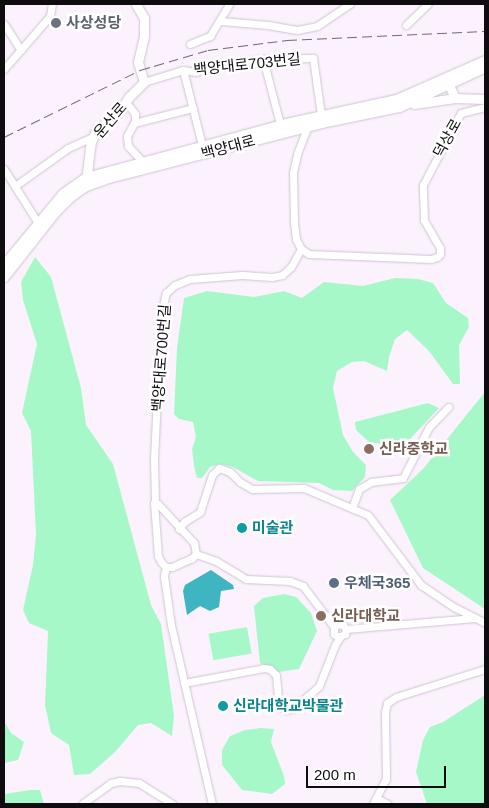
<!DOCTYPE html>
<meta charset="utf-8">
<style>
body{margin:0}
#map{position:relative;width:489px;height:808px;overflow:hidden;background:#fcf2fe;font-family:Helvetica,"Noto Sans KR",sans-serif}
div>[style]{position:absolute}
.green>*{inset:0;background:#a7f8c8;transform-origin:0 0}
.water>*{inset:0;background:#3eb5c0}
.roads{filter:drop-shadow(0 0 1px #cdc4cf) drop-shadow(0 0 1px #cdc4cf)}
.minor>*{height:7px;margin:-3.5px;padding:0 3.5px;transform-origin:3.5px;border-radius:3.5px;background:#fff}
.major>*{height:9px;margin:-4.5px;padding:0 4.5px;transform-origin:4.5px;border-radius:4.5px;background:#fff}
.rail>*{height:1px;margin-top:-0.5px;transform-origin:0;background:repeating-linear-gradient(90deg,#6f6971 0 10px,transparent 0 15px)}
.dots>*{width:14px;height:14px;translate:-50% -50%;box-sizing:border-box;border:2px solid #fff;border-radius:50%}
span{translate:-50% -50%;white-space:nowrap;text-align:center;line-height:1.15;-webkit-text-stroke:5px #fff;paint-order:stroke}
.worship-label{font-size:15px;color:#5b616d;font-weight:700}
.left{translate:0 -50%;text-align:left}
.street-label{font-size:15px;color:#0f0c10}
.education-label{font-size:15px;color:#785e54;font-weight:700}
.culture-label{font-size:15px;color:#0d838f;font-weight:700}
.service-label{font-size:15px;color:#4e5e75;font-weight:700}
.frame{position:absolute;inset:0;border:5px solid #0f0c10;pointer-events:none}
.scale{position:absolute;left:306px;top:766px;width:140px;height:22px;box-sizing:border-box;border:2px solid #0f0c10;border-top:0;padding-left:6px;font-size:15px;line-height:18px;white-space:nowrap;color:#0f0c10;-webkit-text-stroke:4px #fff;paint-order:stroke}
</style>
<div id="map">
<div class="green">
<div style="clip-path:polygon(35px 257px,51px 277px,81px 388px,86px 425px,113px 464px,151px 605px,161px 624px,174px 716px,172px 736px,151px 723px,138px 725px,115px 752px,90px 774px,74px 775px,69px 745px,51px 733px,45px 705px,48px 631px,29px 623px,23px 610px,33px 565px,36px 535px,31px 431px,22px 413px,37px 344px,23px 300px,21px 282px)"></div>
<div style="clip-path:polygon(395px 278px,418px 279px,433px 283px,446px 303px,468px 318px,469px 327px,459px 345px,460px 384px,453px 384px,429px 351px,407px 330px,395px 339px,389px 357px,387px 371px,364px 361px,352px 362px,337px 371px,333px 388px,343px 435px,353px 452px,366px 465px,365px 477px,352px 491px,333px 490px,319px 483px,258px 481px,233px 467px,220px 464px,210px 467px,202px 478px,197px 478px,194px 466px,192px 449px,196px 437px,193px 422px,179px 419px,174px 414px,177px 348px,184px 298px,207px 291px,254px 297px,284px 291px,302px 298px,324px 282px,363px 286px)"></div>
<div style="clip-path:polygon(485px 392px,485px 609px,423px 568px,390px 500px,423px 469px)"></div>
<div style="clip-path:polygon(428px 403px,439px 408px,409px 440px,396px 446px,369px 442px,356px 430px,355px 422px)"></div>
<div style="clip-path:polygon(284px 594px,296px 597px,311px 613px,317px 631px,299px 669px,278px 672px,260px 663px,254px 606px,263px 598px)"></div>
<div style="left:247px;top:627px;width:27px;height:39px;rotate:80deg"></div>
<div style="clip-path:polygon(485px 695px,485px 804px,427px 804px,416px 772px,423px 740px,430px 727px,443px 722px)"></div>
<div style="clip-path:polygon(4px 721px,11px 733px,24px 742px,18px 760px,4px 763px)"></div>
<div style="clip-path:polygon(261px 728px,274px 729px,271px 742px,284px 776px,285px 784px,272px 794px,242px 790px,222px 765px,222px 750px,230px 736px,245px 730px)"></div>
<div style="clip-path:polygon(30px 790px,40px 790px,44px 804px,4px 804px,4px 794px)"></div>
</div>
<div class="water">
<div style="clip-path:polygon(211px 570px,233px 585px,234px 589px,221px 591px,219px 607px,210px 611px,200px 606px,187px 615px,183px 591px,185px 585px)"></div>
</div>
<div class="roads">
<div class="minor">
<div style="left:221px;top:21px;width:47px;rotate:4.9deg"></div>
<div style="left:268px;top:25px;width:29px;rotate:10deg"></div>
<div style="left:297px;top:30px;width:20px;rotate:-11deg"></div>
<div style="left:317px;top:26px;width:40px;rotate:-34deg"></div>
<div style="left:4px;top:24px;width:31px;rotate:57deg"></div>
<div style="left:406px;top:25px;width:30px;rotate:-44deg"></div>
<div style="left:190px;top:44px;width:22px;rotate:-22deg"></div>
<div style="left:210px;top:36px;width:37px;rotate:-59deg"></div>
<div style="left:263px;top:59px;width:67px;rotate:75.3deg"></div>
<div style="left:4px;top:69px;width:70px;rotate:-49deg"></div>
<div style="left:50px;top:16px;width:12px;rotate:-81deg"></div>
<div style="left:183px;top:70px;width:77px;rotate:75.8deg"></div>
<div style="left:144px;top:82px;width:41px;rotate:-17.1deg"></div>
<div style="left:183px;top:70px;width:13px;rotate:9deg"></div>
<div style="left:196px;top:72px;width:12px;rotate:-24deg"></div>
<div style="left:207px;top:67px;width:57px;rotate:-8.1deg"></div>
<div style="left:263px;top:59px;width:50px;rotate:-1.1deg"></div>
<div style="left:313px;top:58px;width:58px;rotate:82deg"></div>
<div style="left:126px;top:102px;width:15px;rotate:53deg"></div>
<div style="left:135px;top:114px;width:7px;rotate:90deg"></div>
<div style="left:135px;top:121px;width:17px;rotate:118deg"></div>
<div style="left:127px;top:136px;width:10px;rotate:84deg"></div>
<div style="left:128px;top:146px;width:21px;rotate:47deg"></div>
<div style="left:134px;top:123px;width:61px;rotate:-14.3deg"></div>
<div style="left:4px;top:169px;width:64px;rotate:57.8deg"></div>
<div style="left:15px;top:186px;width:65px;rotate:-35.6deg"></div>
<div style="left:68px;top:148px;width:27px;rotate:-24deg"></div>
<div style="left:301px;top:249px;width:9px;rotate:32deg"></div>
<div style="left:309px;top:254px;width:122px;rotate:2.3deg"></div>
<div style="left:431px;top:259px;width:6px;rotate:-18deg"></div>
<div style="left:437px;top:257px;width:4px;rotate:-45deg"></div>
<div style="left:440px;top:254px;width:6px;rotate:-90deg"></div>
<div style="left:440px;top:248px;width:32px;rotate:-120deg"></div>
<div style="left:424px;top:220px;width:35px;rotate:-92deg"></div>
<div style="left:423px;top:185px;width:76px;rotate:-62.4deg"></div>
<div style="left:458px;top:118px;width:6px;rotate:-59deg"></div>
<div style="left:461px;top:113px;width:25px;rotate:-14deg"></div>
<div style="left:154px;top:503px;width:4px;rotate:14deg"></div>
<div style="left:158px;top:504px;width:53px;rotate:47.3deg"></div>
<div style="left:194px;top:543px;width:11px;rotate:80deg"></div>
<div style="left:196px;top:554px;width:6px;rotate:135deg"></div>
<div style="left:192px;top:558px;width:22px;rotate:156deg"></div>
<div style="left:172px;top:567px;width:6px;rotate:180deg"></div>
<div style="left:166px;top:567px;width:7px;rotate:-135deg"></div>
<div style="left:161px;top:562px;width:7px;rotate:-117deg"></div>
<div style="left:158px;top:556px;width:53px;rotate:-94.3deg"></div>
<div style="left:155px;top:503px;width:44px;rotate:-91.3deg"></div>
<div style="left:154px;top:459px;width:145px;rotate:-87.2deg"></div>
<div style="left:161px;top:314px;width:22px;rotate:-77deg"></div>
<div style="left:166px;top:293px;width:12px;rotate:-42deg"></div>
<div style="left:175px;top:285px;width:16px;rotate:-22deg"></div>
<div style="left:190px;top:279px;width:52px;rotate:-4.4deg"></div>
<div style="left:242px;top:275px;width:30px;rotate:4deg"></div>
<div style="left:272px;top:277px;width:10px;rotate:-11deg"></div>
<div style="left:282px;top:275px;width:12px;rotate:-42deg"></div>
<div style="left:291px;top:267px;width:21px;rotate:-61deg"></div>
<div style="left:301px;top:249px;width:11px;rotate:-117deg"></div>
<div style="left:296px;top:239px;width:17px;rotate:-97deg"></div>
<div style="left:294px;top:222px;width:50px;rotate:-91.1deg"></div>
<div style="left:293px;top:172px;width:18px;rotate:-77deg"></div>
<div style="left:297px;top:154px;width:33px;rotate:-69deg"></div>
<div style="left:352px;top:508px;width:20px;rotate:-70deg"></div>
<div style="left:359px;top:489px;width:14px;rotate:-30deg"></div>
<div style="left:371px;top:482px;width:32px;rotate:-7deg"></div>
<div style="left:403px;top:478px;width:57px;rotate:-63deg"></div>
<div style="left:429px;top:427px;width:28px;rotate:-46deg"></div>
<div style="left:179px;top:529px;width:9px;rotate:-54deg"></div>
<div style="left:184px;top:522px;width:19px;rotate:-32deg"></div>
<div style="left:200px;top:512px;width:39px;rotate:-72deg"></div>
<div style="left:212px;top:475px;width:10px;rotate:-45deg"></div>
<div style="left:219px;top:468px;width:12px;rotate:20deg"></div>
<div style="left:230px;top:472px;width:14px;rotate:45deg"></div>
<div style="left:240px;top:482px;width:14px;rotate:30deg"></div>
<div style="left:252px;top:489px;width:52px;rotate:-1.1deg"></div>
<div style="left:304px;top:488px;width:69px;rotate:22.9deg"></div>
<div style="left:368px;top:515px;width:88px;rotate:52.9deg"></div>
<div style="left:421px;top:585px;width:40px;rotate:34deg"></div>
<div style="left:454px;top:607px;width:35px;rotate:27deg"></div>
<div style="left:196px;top:554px;width:21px;rotate:19deg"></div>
<div style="left:216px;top:561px;width:35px;rotate:31deg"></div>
<div style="left:246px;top:579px;width:44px;rotate:2.6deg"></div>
<div style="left:290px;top:581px;width:14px;rotate:21deg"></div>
<div style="left:303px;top:586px;width:51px;rotate:52.9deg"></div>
<div style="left:334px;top:627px;width:7px;rotate:90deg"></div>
<div style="left:334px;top:634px;width:5px;rotate:37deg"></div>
<div style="left:338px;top:637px;width:8px;rotate:-23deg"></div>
<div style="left:345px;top:634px;width:5px;rotate:-79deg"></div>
<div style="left:346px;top:629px;width:5px;rotate:-127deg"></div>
<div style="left:343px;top:625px;width:5px;rotate:-169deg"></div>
<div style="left:338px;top:624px;width:5px;rotate:143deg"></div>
<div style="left:166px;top:567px;width:9px;rotate:103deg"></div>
<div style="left:164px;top:576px;width:49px;rotate:81.9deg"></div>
<div style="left:171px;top:625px;width:184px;rotate:77.1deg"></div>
<div style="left:346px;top:629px;width:129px;rotate:-4.9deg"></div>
<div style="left:184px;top:683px;width:81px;rotate:-10.6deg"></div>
<div style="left:264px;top:668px;width:6px;rotate:9deg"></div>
<div style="left:270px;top:669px;width:8px;rotate:45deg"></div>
<div style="left:276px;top:675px;width:24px;rotate:85deg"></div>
<div style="left:278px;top:699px;width:9px;rotate:69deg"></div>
<div style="left:281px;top:707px;width:6px;rotate:31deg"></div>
<div style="left:286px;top:710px;width:8px;rotate:-14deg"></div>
<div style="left:294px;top:708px;width:33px;rotate:-41deg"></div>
<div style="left:319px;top:686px;width:44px;rotate:-68.7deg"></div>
<div style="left:335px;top:645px;width:9px;rotate:-58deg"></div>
<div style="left:376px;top:798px;width:13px;rotate:27deg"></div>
<div style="left:82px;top:804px;width:36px;rotate:-36deg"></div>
<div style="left:111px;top:783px;width:9px;rotate:-13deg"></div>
<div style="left:120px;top:781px;width:19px;rotate:6deg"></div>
<div style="left:139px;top:783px;width:40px;rotate:32deg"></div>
<div style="left:373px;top:804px;width:28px;rotate:-63deg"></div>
<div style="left:386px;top:779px;width:67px;rotate:-90.9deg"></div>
<div style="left:385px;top:712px;width:9px;rotate:-77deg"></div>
<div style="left:387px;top:703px;width:11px;rotate:-34deg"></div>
<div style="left:396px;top:697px;width:93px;rotate:-17.5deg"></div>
</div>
<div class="major">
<div style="left:449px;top:85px;width:14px;rotate:65deg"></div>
<div style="left:455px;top:98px;width:30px;rotate:2deg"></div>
<div style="left:414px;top:104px;width:41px;rotate:-8.3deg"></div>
<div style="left:86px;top:181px;width:39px;rotate:-83deg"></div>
<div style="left:91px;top:142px;width:12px;rotate:-66deg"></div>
<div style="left:96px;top:131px;width:35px;rotate:-41deg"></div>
<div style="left:122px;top:108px;width:13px;rotate:-58deg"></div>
<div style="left:129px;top:97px;width:21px;rotate:-45deg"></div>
<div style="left:144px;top:82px;width:21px;rotate:-107deg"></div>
<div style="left:138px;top:62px;width:27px;rotate:-77deg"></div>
<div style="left:144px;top:36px;width:18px;rotate:-90deg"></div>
<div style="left:144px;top:18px;width:16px;rotate:-120deg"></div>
<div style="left:4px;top:264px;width:92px;rotate:-50.3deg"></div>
<div style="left:63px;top:193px;width:28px;rotate:-35deg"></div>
<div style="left:86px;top:177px;width:207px;rotate:-15.1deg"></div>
<div style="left:286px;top:123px;width:113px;rotate:-12.3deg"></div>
<div style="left:396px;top:99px;width:97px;rotate:-23.7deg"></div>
<div style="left:4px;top:277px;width:84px;rotate:-51.8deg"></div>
<div style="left:56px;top:211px;width:20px;rotate:-45deg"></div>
<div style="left:70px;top:197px;width:19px;rotate:-35deg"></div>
<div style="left:86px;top:186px;width:20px;rotate:-20deg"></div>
<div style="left:105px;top:179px;width:223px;rotate:-14.5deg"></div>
<div style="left:321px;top:123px;width:80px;rotate:-11.6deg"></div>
<div style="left:399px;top:107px;width:95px;rotate:-24.9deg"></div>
</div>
</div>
<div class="rail">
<div style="left:4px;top:137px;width:152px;rotate:-26.2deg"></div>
<div style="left:140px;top:70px;width:71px;rotate:-16.4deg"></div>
<div style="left:208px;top:50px;width:80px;rotate:-7.2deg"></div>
<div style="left:287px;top:40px;width:198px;rotate:-2.6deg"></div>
</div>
<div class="dots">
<div style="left:56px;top:23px;background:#6b7280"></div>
<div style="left:369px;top:449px;background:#8d6e63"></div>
<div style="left:242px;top:528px;background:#0f9aa8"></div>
<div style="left:334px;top:583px;background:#5c6f8a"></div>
<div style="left:321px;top:616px;background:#8d6e63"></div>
<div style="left:223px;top:706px;background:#0f9aa8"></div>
</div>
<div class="worship-label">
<span class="left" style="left:66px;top:23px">사상성당</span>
</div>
<div class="street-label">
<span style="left:247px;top:64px;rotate:-6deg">백양대로703번길</span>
<span style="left:110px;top:120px;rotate:-49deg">운산로</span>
<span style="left:447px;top:138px;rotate:-61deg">덕상로</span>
<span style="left:228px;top:147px;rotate:-15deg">백양대로</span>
<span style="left:161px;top:358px;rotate:-86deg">백양대로700번길</span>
</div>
<div class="education-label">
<span class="left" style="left:379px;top:449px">신라중학교</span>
<span class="left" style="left:331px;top:616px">신라대학교</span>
</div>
<div class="culture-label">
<span class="left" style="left:252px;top:528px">미술관</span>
<span class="left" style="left:233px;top:706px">신라대학교박물관</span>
</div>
<div class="service-label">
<span class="left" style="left:344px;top:583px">우체국365</span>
</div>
<div class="frame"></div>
<div class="scale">200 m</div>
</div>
